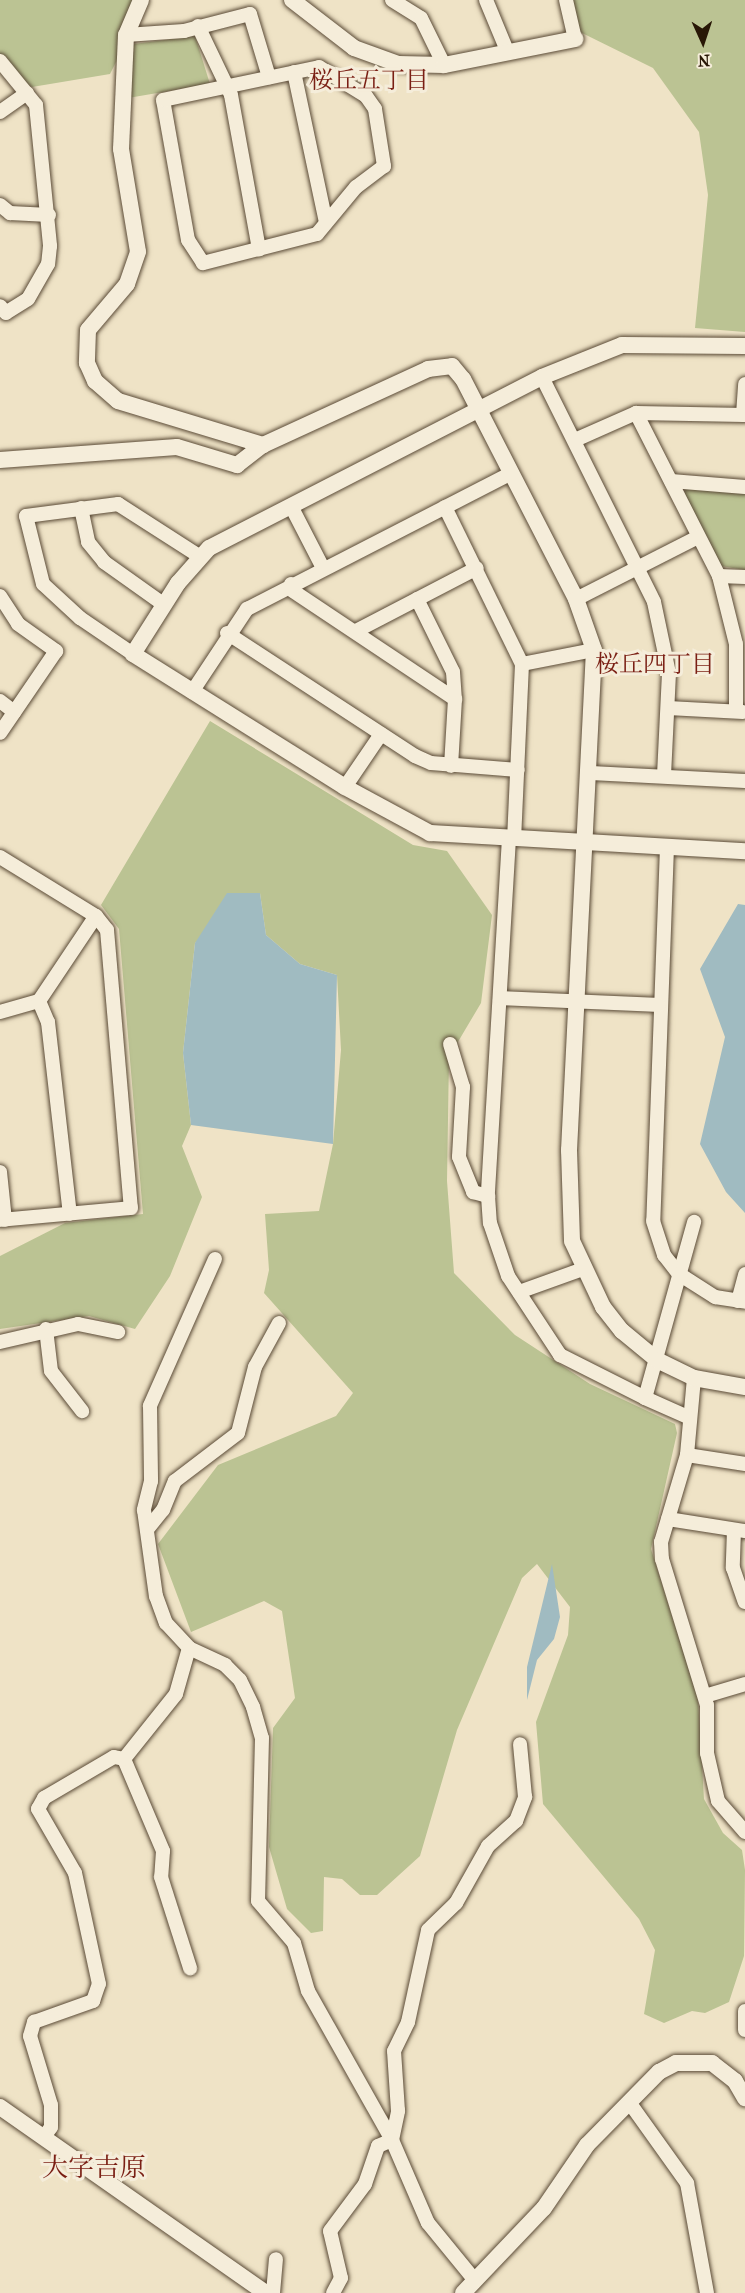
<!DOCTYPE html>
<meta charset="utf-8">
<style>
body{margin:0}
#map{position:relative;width:745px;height:2293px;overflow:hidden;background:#efe3c6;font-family:"IM FELL French Canon","Noto Serif JP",serif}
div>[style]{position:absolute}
.green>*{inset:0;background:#bbc393}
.water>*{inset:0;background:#a0bbc1}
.roads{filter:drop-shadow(0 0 2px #5a4a36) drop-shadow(0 0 2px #5a4a36)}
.minor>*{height:14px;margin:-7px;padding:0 7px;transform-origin:7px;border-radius:7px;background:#f5edda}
.tertiary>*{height:16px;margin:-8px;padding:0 8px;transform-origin:8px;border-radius:8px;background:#f5edda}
span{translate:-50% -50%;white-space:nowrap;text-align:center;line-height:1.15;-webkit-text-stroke:6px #f5edda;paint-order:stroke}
.neighbourhood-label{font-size:24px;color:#7a1f14}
.quarter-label{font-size:26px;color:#7a1f14}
.north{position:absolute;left:673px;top:12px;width:60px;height:60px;-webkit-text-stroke:4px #f5edda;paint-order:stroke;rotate:177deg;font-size:16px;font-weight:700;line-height:24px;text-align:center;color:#281706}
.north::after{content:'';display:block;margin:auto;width:21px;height:27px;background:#281706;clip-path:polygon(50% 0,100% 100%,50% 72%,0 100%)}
</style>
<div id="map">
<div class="green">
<div style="clip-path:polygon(0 0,147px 0,110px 74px,32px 87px,0 70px)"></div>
<div style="clip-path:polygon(572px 0,745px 0,745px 332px,695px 328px,708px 195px,699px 132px,653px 68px,580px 32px)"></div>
<div style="clip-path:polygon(195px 36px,210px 84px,128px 98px,134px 44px)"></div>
<div style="clip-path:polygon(686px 488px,745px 492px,745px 570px,721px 566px,684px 496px)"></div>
<div style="clip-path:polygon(210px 721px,413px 845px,447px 851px,492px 915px,481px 1003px,449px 1057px,447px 1181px,454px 1273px,515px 1335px,590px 1384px,675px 1424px,677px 1433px,651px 1549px,698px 1699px,704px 1799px,723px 1833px,742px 1850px,745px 1870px,744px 1956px,729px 2002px,705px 2013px,692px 2011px,664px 2023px,644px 2014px,655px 1950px,639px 1919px,543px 1804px,536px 1722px,568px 1635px,570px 1607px,537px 1564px,522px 1578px,457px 1730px,420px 1856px,377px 1895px,360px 1895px,342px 1879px,324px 1877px,323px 1931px,311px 1933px,287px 1909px,269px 1847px,273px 1728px,295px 1698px,282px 1611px,264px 1601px,191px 1632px,158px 1544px,218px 1465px,336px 1416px,353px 1393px,264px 1293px,269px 1270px,265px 1214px,319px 1211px,333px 1144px,341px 1050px,337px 975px,300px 964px,266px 935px,260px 893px,195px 943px,183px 1053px,191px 1125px,182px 1146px,202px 1197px,170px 1276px,135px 1329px,89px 1316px,0 1329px,0 1256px,65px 1223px,143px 1214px,119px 929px,101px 905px)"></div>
</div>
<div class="water">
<div style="clip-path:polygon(227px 893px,260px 893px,266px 935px,300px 964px,337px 975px,333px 1144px,191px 1125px,183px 1053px,195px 943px)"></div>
<div style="clip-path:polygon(738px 904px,745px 905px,745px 1213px,726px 1192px,700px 1144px,725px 1037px,700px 969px)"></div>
<div style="clip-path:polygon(552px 1564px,560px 1617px,554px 1639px,537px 1660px,527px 1700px,527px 1667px)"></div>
</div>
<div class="roads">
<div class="minor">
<div style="left:392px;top:0;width:34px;rotate:32deg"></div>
<div style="left:421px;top:18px;width:52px;rotate:63.9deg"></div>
<div style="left:486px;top:0;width:57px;rotate:67.5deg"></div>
<div style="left:566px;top:0;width:40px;rotate:77deg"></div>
<div style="left:198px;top:26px;width:76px;rotate:64.4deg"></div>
<div style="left:231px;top:95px;width:157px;rotate:79.7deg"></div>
<div style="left:126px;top:35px;width:58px;rotate:-3.9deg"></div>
<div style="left:184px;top:31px;width:68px;rotate:-14.4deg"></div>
<div style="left:250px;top:14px;width:66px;rotate:73.2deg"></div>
<div style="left:0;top:61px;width:57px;rotate:50.7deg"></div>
<div style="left:36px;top:105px;width:142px;rotate:84.3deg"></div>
<div style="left:50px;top:246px;width:18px;rotate:96deg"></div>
<div style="left:48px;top:264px;width:40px;rotate:119.7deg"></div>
<div style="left:28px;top:299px;width:26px;rotate:148deg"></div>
<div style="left:6px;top:313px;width:9px;rotate:-131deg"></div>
<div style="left:319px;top:67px;width:55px;rotate:31.7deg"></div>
<div style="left:366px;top:96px;width:16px;rotate:55deg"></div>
<div style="left:375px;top:109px;width:58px;rotate:81deg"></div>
<div style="left:384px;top:166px;width:35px;rotate:143deg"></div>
<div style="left:356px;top:187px;width:61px;rotate:129.7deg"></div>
<div style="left:317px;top:234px;width:118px;rotate:165.7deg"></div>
<div style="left:203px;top:263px;width:27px;rotate:-123deg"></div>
<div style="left:188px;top:240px;width:142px;rotate:-100.1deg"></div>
<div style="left:163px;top:100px;width:159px;rotate:-11.9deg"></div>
<div style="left:294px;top:72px;width:153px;rotate:78deg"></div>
<div style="left:0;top:112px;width:33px;rotate:-35deg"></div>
<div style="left:0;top:205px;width:13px;rotate:39deg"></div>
<div style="left:10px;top:213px;width:39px;rotate:3deg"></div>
<div style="left:542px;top:377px;width:251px;rotate:63.5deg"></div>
<div style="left:654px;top:602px;width:73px;rotate:78.1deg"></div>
<div style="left:669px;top:673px;width:102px;rotate:92.8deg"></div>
<div style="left:636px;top:413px;width:183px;rotate:63deg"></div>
<div style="left:719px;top:576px;width:70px;rotate:76deg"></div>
<div style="left:736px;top:644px;width:67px;rotate:90deg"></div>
<div style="left:743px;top:415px;width:31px;rotate:-86deg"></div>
<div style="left:575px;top:440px;width:67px;rotate:-23.9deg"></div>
<div style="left:636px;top:413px;width:109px;rotate:1.1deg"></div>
<div style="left:671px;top:481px;width:74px;rotate:4.6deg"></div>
<div style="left:291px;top:506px;width:70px;rotate:62.7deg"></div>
<div style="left:445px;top:507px;width:175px;rotate:63.9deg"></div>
<div style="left:522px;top:664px;width:175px;rotate:92.6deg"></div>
<div style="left:81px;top:508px;width:35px;rotate:78deg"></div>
<div style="left:88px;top:542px;width:26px;rotate:51deg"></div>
<div style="left:104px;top:562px;width:72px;rotate:35.4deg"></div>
<div style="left:719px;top:576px;width:26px;rotate:2deg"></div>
<div style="left:291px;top:584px;width:7px;rotate:74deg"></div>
<div style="left:293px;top:591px;width:195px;rotate:33.7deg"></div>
<div style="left:455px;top:699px;width:67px;rotate:93.4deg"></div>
<div style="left:0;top:596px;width:33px;rotate:57deg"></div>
<div style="left:18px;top:624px;width:47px;rotate:35.4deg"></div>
<div style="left:56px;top:651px;width:99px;rotate:124.3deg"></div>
<div style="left:417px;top:599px;width:81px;rotate:63.7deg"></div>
<div style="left:453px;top:672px;width:27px;rotate:86deg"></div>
<div style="left:576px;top:599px;width:137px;rotate:-26.9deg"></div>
<div style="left:356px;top:631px;width:136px;rotate:-27.5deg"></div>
<div style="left:227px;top:633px;width:225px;rotate:33.2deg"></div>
<div style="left:415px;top:756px;width:17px;rotate:24deg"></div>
<div style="left:431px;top:763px;width:87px;rotate:4.6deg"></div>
<div style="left:133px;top:654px;width:64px;rotate:-145.8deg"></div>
<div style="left:80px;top:618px;width:50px;rotate:-137.4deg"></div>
<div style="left:43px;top:584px;width:70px;rotate:-104deg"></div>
<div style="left:26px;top:516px;width:93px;rotate:-7.4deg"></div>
<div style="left:118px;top:504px;width:96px;rotate:32.7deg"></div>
<div style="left:522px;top:664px;width:73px;rotate:-11deg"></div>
<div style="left:192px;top:692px;width:100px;rotate:-56.5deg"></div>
<div style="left:247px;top:609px;width:296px;rotate:-27.2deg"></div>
<div style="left:0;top:701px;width:18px;rotate:38deg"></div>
<div style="left:668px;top:708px;width:75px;rotate:3.1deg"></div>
<div style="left:591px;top:773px;width:154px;rotate:3deg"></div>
<div style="left:345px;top:787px;width:64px;rotate:-55.8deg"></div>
<div style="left:509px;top:838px;width:359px;rotate:93.4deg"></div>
<div style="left:488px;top:1196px;width:27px;rotate:86deg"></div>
<div style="left:490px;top:1223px;width:56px;rotate:71.2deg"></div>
<div style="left:508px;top:1276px;width:95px;rotate:56.6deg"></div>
<div style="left:560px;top:1355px;width:95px;rotate:26.8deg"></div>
<div style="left:645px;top:1398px;width:183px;rotate:-74.4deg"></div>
<div style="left:667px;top:847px;width:374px;rotate:92.1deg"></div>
<div style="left:653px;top:1221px;width:36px;rotate:72deg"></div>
<div style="left:664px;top:1255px;width:24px;rotate:52deg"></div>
<div style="left:679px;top:1274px;width:43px;rotate:32.6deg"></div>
<div style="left:715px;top:1297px;width:30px;rotate:9deg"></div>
<div style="left:0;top:857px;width:113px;rotate:31.6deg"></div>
<div style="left:96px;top:916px;width:18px;rotate:52deg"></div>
<div style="left:107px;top:930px;width:279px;rotate:85.1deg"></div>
<div style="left:131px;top:1208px;width:132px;rotate:174.8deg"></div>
<div style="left:500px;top:998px;width:159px;rotate:2.5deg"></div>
<div style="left:39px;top:1001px;width:23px;rotate:67deg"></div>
<div style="left:48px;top:1022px;width:193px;rotate:83.5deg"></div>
<div style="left:0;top:1012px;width:41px;rotate:-15.8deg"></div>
<div style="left:39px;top:1001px;width:102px;rotate:-56.2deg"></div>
<div style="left:450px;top:1044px;width:45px;rotate:73.2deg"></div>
<div style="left:463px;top:1087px;width:70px;rotate:93.3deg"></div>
<div style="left:459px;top:1157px;width:38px;rotate:68deg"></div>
<div style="left:473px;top:1192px;width:16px;rotate:15deg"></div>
<div style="left:0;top:1172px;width:48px;rotate:84.1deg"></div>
<div style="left:215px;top:1259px;width:161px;rotate:113.9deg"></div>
<div style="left:150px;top:1406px;width:75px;rotate:89.2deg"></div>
<div style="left:151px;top:1481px;width:30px;rotate:104deg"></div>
<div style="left:144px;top:1510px;width:87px;rotate:82.1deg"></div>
<div style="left:156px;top:1596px;width:29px;rotate:70deg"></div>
<div style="left:166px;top:1623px;width:34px;rotate:47deg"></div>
<div style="left:189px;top:1648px;width:40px;rotate:25deg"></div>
<div style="left:225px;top:1665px;width:21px;rotate:45deg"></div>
<div style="left:240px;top:1680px;width:30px;rotate:64deg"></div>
<div style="left:253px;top:1707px;width:32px;rotate:74deg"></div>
<div style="left:262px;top:1738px;width:163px;rotate:91.4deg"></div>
<div style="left:258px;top:1901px;width:55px;rotate:49.4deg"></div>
<div style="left:294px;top:1943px;width:50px;rotate:73.7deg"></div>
<div style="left:308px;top:1991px;width:171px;rotate:60.6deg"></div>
<div style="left:392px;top:2140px;width:90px;rotate:66.6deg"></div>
<div style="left:428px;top:2223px;width:71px;rotate:50.7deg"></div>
<div style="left:519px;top:1292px;width:68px;rotate:-19.8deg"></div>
<div style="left:738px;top:1301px;width:28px;rotate:-75deg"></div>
<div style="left:46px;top:1329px;width:42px;rotate:83.2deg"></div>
<div style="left:51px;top:1371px;width:51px;rotate:52.2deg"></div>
<div style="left:0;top:1342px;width:80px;rotate:-13deg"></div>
<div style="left:78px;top:1324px;width:41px;rotate:11.3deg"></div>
<div style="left:694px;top:1378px;width:77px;rotate:95.2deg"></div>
<div style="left:687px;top:1455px;width:91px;rotate:106.6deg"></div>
<div style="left:661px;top:1542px;width:17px;rotate:87deg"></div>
<div style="left:662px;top:1559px;width:153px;rotate:72.9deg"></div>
<div style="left:707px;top:1705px;width:48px;rotate:90deg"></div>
<div style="left:707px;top:1753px;width:49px;rotate:77.1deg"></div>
<div style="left:718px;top:1801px;width:41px;rotate:48.9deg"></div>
<div style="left:645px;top:1398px;width:49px;rotate:24deg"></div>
<div style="left:687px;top:1455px;width:59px;rotate:8.8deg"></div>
<div style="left:668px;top:1519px;width:78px;rotate:8.9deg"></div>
<div style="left:149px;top:1527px;width:22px;rotate:-51deg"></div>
<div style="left:163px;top:1510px;width:31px;rotate:-68deg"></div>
<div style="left:175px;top:1481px;width:79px;rotate:-37.3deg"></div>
<div style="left:238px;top:1433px;width:68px;rotate:-75.6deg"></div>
<div style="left:255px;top:1367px;width:50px;rotate:-61.4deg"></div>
<div style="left:734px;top:1530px;width:38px;rotate:92deg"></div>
<div style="left:733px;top:1568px;width:36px;rotate:71deg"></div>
<div style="left:189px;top:1648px;width:48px;rotate:105.8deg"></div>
<div style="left:176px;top:1694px;width:83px;rotate:128.7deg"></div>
<div style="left:124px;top:1759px;width:100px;rotate:67deg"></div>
<div style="left:163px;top:1851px;width:26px;rotate:94deg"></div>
<div style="left:161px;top:1877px;width:96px;rotate:72.3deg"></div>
<div style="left:705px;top:1696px;width:42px;rotate:-16.7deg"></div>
<div style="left:745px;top:2011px;width:19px;rotate:90deg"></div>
<div style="left:629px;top:2102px;width:100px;rotate:54.4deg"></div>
<div style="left:687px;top:2183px;width:112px;rotate:79.7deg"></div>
<div style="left:44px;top:2137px;width:12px;rotate:-55deg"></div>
<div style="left:51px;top:2127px;width:22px;rotate:-90deg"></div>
<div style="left:51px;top:2105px;width:72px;rotate:-106.9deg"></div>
<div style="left:30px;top:2036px;width:15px;rotate:-74deg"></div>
<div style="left:34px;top:2022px;width:63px;rotate:-19.6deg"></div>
<div style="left:93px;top:2001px;width:18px;rotate:-71deg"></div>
<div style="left:99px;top:1984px;width:114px;rotate:-102.2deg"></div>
<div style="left:75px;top:1873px;width:74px;rotate:-120deg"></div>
<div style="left:38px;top:1809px;width:13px;rotate:-61deg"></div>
<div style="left:44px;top:1798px;width:81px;rotate:-30.4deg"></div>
<div style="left:114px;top:1757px;width:10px;rotate:11deg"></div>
<div style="left:392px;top:2140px;width:30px;rotate:-78deg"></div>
<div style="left:398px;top:2111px;width:60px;rotate:-93.8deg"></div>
<div style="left:394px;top:2051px;width:32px;rotate:-64deg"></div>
<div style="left:408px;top:2022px;width:94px;rotate:-77.7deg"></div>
<div style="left:428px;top:1930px;width:39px;rotate:-44deg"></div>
<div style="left:456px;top:1903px;width:65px;rotate:-60.7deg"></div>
<div style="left:488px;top:1846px;width:38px;rotate:-42deg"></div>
<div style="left:516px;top:1821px;width:26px;rotate:-69deg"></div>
<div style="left:525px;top:1797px;width:53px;rotate:-95.4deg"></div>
<div style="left:273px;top:2293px;width:34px;rotate:-85deg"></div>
<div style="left:333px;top:2293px;width:17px;rotate:-62deg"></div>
<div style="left:341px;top:2278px;width:48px;rotate:-103.2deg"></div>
<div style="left:330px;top:2231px;width:59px;rotate:-53.3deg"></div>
<div style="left:365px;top:2184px;width:40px;rotate:-71.1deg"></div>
<div style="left:378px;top:2146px;width:15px;rotate:-23deg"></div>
</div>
<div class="tertiary">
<div style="left:141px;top:0;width:38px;rotate:113deg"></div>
<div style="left:126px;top:35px;width:114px;rotate:92.5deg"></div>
<div style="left:121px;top:149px;width:104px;rotate:80.6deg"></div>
<div style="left:138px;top:252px;width:34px;rotate:109deg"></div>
<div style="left:127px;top:284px;width:60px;rotate:130.3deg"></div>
<div style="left:88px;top:330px;width:33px;rotate:92deg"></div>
<div style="left:87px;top:363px;width:20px;rotate:66deg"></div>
<div style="left:95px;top:381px;width:30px;rotate:41deg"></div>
<div style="left:118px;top:401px;width:152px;rotate:16.9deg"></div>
<div style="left:292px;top:0;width:78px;rotate:37.7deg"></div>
<div style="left:354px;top:48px;width:47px;rotate:20deg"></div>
<div style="left:398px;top:64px;width:46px;rotate:1.2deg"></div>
<div style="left:444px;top:65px;width:134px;rotate:-11.2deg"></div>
<div style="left:745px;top:346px;width:123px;rotate:-179.5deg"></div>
<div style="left:622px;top:345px;width:86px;rotate:158.2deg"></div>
<div style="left:542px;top:377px;width:374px;rotate:152.8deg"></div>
<div style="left:209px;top:548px;width:47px;rotate:131.5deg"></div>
<div style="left:178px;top:583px;width:84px;rotate:122.4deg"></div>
<div style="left:133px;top:654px;width:250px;rotate:32.1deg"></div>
<div style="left:345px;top:787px;width:97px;rotate:28.4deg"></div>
<div style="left:430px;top:833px;width:316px;rotate:3.3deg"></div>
<div style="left:0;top:460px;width:177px;rotate:-4.2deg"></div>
<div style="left:177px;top:447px;width:63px;rotate:16.7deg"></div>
<div style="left:237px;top:465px;width:33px;rotate:-38deg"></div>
<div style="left:263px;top:445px;width:182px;rotate:-24.7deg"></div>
<div style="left:428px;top:369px;width:24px;rotate:-7deg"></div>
<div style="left:452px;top:366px;width:17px;rotate:50deg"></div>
<div style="left:463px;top:379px;width:247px;rotate:62.8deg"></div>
<div style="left:576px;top:599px;width:54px;rotate:70.6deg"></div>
<div style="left:594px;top:650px;width:501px;rotate:92.86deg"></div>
<div style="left:569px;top:1150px;width:91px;rotate:88.1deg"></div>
<div style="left:572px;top:1241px;width:73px;rotate:64.8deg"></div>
<div style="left:603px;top:1307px;width:31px;rotate:52deg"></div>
<div style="left:622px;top:1331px;width:45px;rotate:39.6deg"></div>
<div style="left:657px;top:1360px;width:41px;rotate:25.9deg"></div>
<div style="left:694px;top:1378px;width:52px;rotate:10deg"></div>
<div style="left:0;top:2107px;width:325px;rotate:35deg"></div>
<div style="left:463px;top:2293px;width:117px;rotate:-46.4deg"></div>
<div style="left:544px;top:2208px;width:76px;rotate:-55.7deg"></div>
<div style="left:587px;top:2145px;width:103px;rotate:-45.4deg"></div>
<div style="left:659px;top:2072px;width:19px;rotate:-28deg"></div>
<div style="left:676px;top:2063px;width:36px"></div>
<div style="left:712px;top:2063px;width:29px;rotate:38deg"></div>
<div style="left:735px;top:2081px;width:20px;rotate:60deg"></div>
</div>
</div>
<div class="neighbourhood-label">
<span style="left:369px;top:81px">桜丘五丁目</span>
<span style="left:655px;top:665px">桜丘四丁目</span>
</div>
<div class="quarter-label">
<span style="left:94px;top:2168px">大字吉原</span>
</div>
<div class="north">N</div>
</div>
